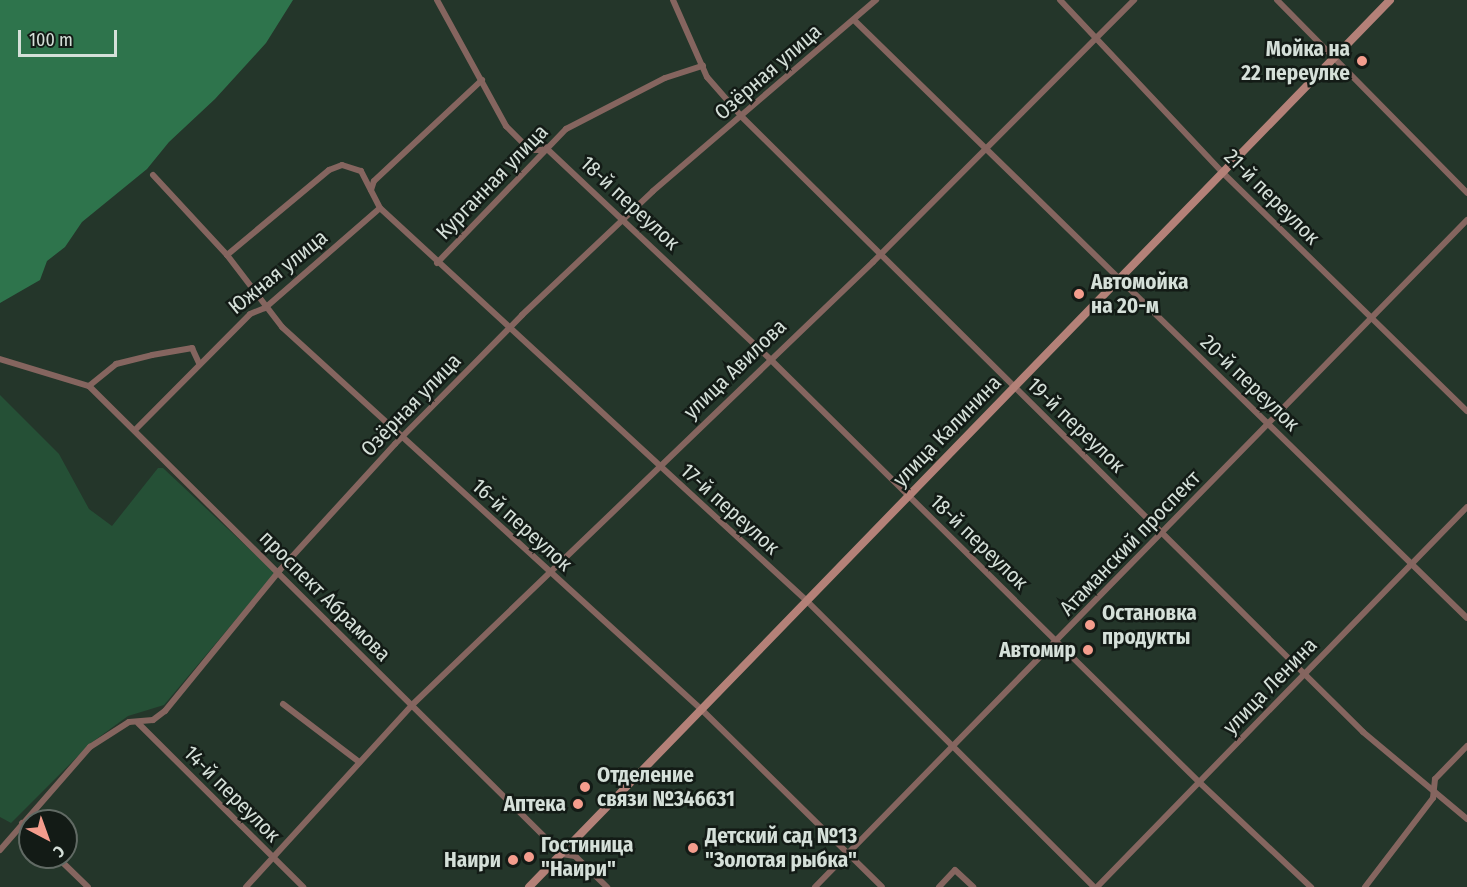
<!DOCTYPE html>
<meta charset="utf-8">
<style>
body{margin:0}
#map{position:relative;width:1467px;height:887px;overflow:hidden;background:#24362a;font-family:"Fira Sans Condensed",sans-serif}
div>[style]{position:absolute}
.green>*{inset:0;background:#255036}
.water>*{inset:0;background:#2e744c}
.street>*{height:6px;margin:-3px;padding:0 3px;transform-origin:3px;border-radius:3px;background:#85655f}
.secondary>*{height:8px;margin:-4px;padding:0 4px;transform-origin:4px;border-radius:4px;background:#b48178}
.dots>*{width:16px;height:16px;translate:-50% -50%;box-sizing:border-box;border:3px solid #131b16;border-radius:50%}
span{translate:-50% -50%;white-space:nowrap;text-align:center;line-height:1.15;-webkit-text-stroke:5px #131b16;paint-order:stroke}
.poi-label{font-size:21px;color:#d5e0d9;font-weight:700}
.right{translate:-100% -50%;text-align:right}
.left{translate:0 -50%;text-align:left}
.street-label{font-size:21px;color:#d5e0d9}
.north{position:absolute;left:18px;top:809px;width:60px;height:60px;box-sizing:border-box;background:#131b16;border:2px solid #616a64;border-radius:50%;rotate:139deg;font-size:16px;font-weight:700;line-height:24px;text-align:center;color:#d5e0d9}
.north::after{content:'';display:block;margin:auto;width:21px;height:27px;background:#f49d8d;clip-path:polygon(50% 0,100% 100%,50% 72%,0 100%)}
.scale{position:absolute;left:18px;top:30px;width:99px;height:27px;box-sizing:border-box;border:3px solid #d5e0d9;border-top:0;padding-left:8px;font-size:18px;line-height:21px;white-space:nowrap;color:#d5e0d9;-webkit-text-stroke:4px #131b16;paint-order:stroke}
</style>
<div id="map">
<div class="green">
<div style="clip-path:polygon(0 395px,59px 454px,89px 509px,112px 526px,158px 468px,163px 468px,275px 573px,164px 705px,128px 716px,91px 743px,11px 823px,0 817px)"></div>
</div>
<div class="water">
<div style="clip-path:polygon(0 0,293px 0,266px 43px,215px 99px,169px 142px,147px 169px,82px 222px,65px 247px,47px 261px,40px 280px,0 303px)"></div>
</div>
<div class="street">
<div style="left:437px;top:0;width:144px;rotate:61.3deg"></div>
<div style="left:506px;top:126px;width:34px;rotate:45deg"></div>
<div style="left:530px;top:150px;width:12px"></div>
<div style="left:673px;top:0;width:84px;rotate:66.2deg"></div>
<div style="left:707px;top:77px;width:53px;rotate:48.8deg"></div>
<div style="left:742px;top:117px;width:874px;rotate:44.72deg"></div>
<div style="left:1363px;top:732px;width:136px;rotate:39.9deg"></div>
<div style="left:1060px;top:0;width:238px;rotate:46.7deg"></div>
<div style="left:1223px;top:173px;width:341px;rotate:44.3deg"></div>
<div style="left:1277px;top:0;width:271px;rotate:45.4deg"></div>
<div style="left:854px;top:20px;width:856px;rotate:44.29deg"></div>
<div style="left:545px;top:147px;width:309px;rotate:43.3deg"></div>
<div style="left:770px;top:359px;width:602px;rotate:44.6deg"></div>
<div style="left:1199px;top:782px;width:154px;rotate:43.2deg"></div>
<div style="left:153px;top:175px;width:109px;rotate:47.2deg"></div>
<div style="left:227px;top:255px;width:91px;rotate:52.6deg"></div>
<div style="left:282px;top:327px;width:568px;rotate:42.36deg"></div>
<div style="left:702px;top:710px;width:252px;rotate:44.5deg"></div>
<div style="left:371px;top:190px;width:9px;rotate:-72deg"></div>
<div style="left:374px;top:181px;width:148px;rotate:-43.1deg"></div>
<div style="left:227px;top:255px;width:133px;rotate:-39.8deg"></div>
<div style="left:329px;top:170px;width:14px;rotate:-21deg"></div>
<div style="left:342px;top:165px;width:20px;rotate:18deg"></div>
<div style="left:361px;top:171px;width:42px;rotate:62.8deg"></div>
<div style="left:380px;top:208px;width:580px;rotate:42.63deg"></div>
<div style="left:807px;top:601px;width:405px;rotate:44.9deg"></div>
<div style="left:437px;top:263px;width:186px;rotate:-46.1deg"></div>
<div style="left:566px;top:129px;width:111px;rotate:-27.3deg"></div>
<div style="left:665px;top:78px;width:40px;rotate:-18deg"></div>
<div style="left:0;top:359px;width:93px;rotate:16.9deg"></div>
<div style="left:89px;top:386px;width:665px;rotate:44.7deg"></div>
<div style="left:562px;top:854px;width:13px;rotate:9deg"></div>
<div style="left:575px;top:856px;width:45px;rotate:44.1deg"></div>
<div style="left:89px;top:386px;width:35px;rotate:-39deg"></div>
<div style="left:116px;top:364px;width:37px;rotate:-14deg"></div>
<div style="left:152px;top:355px;width:41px;rotate:-9.9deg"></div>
<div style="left:192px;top:348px;width:17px;rotate:65deg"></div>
<div style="left:135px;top:430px;width:163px;rotate:-45.2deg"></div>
<div style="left:250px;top:314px;width:16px;rotate:-22deg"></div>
<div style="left:265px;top:308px;width:152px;rotate:-41deg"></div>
<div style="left:283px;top:704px;width:96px;rotate:37.3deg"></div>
<div style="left:138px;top:723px;width:233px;rotate:44.8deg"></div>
<div style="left:22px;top:823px;width:11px;rotate:45deg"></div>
<div style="left:0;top:850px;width:137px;rotate:-48.9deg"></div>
<div style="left:90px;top:747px;width:46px;rotate:-32.7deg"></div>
<div style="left:129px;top:722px;width:24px;rotate:-5deg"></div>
<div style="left:153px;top:720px;width:15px;rotate:-37deg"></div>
<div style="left:165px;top:711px;width:181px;rotate:-50.8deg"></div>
<div style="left:279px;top:571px;width:172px;rotate:-47.6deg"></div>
<div style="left:395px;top:444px;width:181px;rotate:-45.4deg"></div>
<div style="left:522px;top:315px;width:180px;rotate:-43.4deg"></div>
<div style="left:653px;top:191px;width:294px;rotate:-40.6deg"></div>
<div style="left:57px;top:857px;width:43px;rotate:44.1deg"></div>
<div style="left:246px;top:887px;width:245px;rotate:-47.6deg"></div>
<div style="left:411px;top:706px;width:641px;rotate:-43.86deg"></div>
<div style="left:873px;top:262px;width:370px;rotate:-45.1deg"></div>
<div style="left:815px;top:887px;width:933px;rotate:-45.65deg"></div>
<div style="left:939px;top:887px;width:23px;rotate:-47deg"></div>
<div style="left:955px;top:870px;width:25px;rotate:43deg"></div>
<div style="left:1097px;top:887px;width:530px;rotate:-45.76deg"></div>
<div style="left:1365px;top:887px;width:112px;rotate:-52.6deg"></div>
<div style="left:1433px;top:798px;width:19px;rotate:-84deg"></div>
<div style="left:1435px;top:779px;width:46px;rotate:-45.9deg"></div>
</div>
<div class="secondary">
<div style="left:529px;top:887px;width:1236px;rotate:-45.85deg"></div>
</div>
<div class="dots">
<div style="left:1362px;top:61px;background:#f49d8d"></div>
<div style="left:1079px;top:294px;background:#f49d8d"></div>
<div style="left:1090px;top:625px;background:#f49d8d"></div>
<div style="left:1088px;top:650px;background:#f49d8d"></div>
<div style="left:585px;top:787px;background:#f49d8d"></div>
<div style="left:578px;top:804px;background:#f49d8d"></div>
<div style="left:693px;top:848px;background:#f49d8d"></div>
<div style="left:529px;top:857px;background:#f49d8d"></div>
<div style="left:513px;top:860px;background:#f49d8d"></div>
</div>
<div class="poi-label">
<span class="right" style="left:1350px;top:61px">Мойка на<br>22 переулке</span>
<span class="left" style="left:1091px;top:294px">Автомойка<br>на 20-м</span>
<span class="left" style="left:1102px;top:625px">Остановка<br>продукты</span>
<span class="right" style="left:1076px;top:650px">Автомир</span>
<span class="left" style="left:597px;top:787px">Отделение<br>связи №346631</span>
<span class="right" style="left:566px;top:804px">Аптека</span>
<span class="left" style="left:705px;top:848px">Детский сад №13<br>"Золотая рыбка"</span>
<span class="left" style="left:541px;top:857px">Гостиница<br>"Наири"</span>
<span class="right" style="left:501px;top:860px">Наири</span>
</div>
<div class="street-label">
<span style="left:768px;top:72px;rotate:-41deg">Озёрная улица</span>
<span style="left:492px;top:182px;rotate:-46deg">Курганная улица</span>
<span style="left:1272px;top:197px;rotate:45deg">21-й переулок</span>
<span style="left:630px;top:203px;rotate:43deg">18-й переулок</span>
<span style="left:278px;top:272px;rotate:-39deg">Южная улица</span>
<span style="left:735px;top:369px;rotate:-44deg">улица Авилова</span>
<span style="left:1250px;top:383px;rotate:44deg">20-й переулок</span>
<span style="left:411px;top:405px;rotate:-46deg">Озёрная улица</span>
<span style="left:1076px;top:425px;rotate:44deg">19-й переулок</span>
<span style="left:947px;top:431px;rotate:-46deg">улица Калинина</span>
<span style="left:730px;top:509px;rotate:42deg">17-й переулок</span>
<span style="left:522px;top:525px;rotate:42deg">16-й переулок</span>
<span style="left:979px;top:542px;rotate:44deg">18-й переулок</span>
<span style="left:1130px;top:543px;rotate:-46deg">Атаманский проспект</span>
<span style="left:325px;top:596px;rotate:45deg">проспект Абрамова</span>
<span style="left:1270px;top:686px;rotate:-46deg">улица Ленина</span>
<span style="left:232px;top:794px;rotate:45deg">14-й переулок</span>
</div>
<div class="north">С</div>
<div class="scale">100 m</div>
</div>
